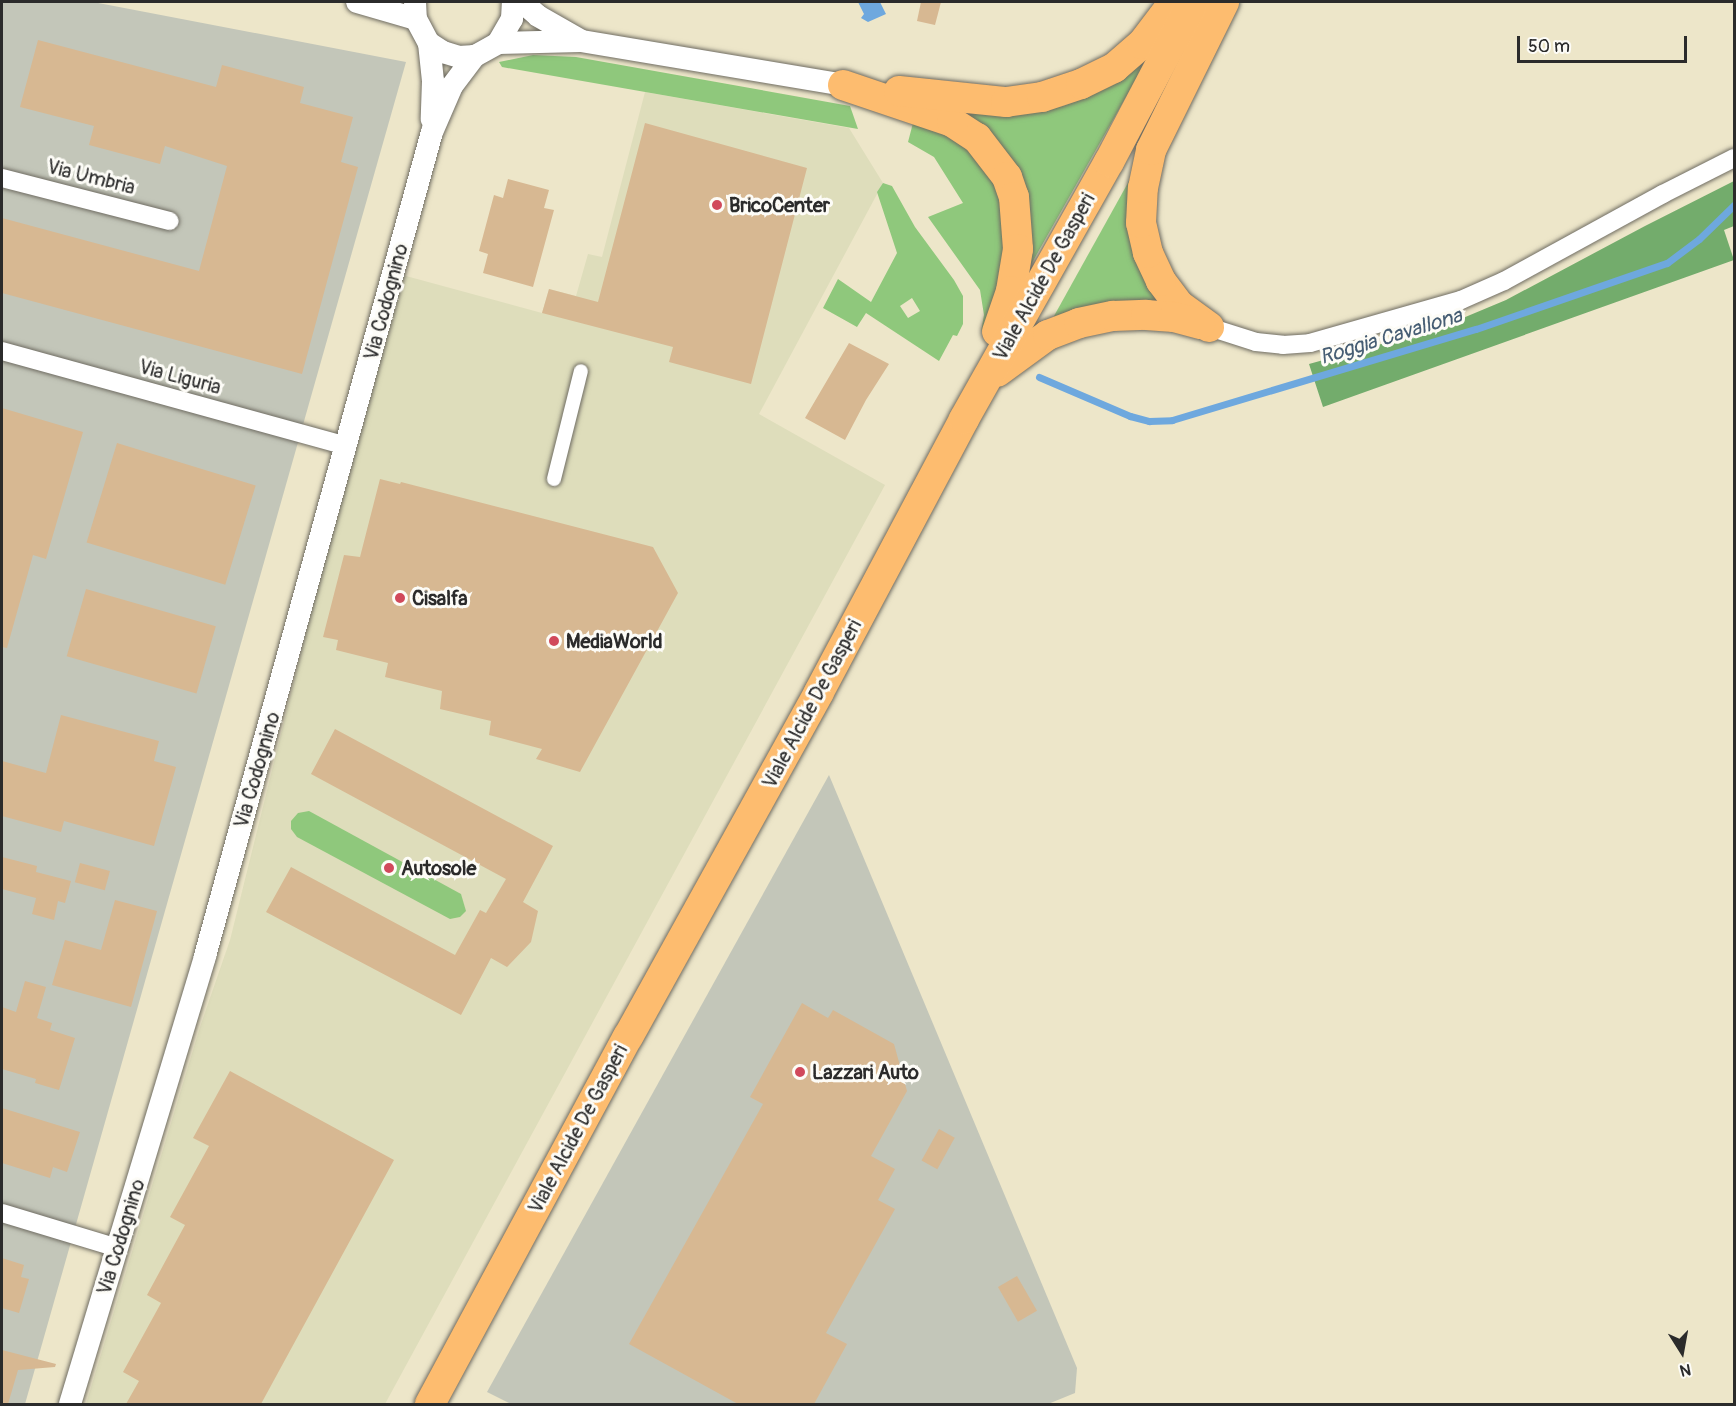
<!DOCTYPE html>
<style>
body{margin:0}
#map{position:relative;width:1736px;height:1406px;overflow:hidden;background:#ede6c9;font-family:Pangolin,sans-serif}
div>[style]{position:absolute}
.built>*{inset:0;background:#deddbb}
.industrial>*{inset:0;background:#c3c6b9}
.green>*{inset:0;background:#8fc87c}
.forest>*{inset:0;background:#73ac6c}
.water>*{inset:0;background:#6ea8de}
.stream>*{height:7px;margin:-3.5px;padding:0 3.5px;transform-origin:3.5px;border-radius:3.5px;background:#6ea8de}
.building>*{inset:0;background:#d7b892;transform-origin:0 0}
.roads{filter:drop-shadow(0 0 2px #6f6c62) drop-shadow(0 0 2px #6f6c62)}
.pedestrian>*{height:14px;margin:-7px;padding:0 7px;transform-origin:7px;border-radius:7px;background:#fff}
.minor>*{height:18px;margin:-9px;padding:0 9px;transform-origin:9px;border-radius:9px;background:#fff}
.tertiary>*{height:22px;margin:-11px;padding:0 11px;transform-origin:11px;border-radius:11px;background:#fff}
.primary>*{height:30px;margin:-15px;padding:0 15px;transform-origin:15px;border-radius:15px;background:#fdbc6f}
.dots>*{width:16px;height:16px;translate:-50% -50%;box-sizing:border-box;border:3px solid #fdfcf7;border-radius:50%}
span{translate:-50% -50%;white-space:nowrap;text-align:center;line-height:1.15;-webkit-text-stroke:6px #fdfcf7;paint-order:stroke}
.street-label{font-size:20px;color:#2b2b2b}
.poi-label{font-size:20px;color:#2b2b2b;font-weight:700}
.left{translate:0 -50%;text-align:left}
.water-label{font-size:21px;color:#465d73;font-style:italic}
.frame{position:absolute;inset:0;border:3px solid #2b2b2b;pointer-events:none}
.north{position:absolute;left:1652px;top:1322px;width:60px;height:60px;-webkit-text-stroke:4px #fdfcf7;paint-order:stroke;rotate:169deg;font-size:16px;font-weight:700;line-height:24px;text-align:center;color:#2b2b2b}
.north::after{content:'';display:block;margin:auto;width:21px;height:27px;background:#2b2b2b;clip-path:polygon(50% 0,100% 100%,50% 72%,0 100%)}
.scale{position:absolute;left:1517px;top:36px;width:170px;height:27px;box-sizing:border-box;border:3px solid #2b2b2b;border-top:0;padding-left:8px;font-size:18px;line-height:21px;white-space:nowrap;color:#2b2b2b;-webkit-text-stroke:4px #fdfcf7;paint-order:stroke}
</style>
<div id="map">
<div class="built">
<div style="clip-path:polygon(645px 92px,849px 128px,883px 183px,759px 414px,885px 485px,385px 1404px,86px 1404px,200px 1027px,230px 940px,395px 273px,542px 313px,549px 289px,576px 296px,588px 254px,602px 257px)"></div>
</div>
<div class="industrial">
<div style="clip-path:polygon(2px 2px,93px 2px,406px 62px,25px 1404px,2px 1404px)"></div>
<div style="clip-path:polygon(829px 775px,1077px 1368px,1075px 1393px,1048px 1404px,511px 1404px,487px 1392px)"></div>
</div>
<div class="green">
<div style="clip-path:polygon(533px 55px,576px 57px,850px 106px,858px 129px,502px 67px,499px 62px)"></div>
<div style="clip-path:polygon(1142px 64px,1143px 67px,1029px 268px,966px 113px,1008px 116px,1063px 106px,1084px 98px)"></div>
<div style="clip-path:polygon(913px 123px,943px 132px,966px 147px,989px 172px,1003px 203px,1008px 239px,995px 298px,981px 332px,984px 315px,980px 290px,928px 217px,963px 203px,934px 157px,908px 142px)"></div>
<div style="clip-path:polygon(1134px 172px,1176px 309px,1056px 319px,1054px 316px)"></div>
<div style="clip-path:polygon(evenodd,883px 183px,892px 186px,915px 227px,954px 280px,963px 296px,963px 324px,957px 336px,953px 335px,939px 361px,866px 313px,857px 327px,823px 308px,838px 279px,871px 302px,897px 253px,877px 192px,883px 183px,912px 298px,920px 311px,908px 318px,900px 306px,912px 298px)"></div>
<div style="clip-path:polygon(309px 811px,461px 894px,466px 911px,460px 917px,450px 919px,297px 837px,291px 829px,291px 821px,298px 813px)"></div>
</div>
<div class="forest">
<div style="clip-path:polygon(1734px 181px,1734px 226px,1724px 230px,1734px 260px,1323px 407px,1309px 364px,1439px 328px,1506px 300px,1645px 226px)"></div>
</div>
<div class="water">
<div style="clip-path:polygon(858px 2px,880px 2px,886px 14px,868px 22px,861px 18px,864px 14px)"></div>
</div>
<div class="stream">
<div style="left:1039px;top:377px;width:99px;rotate:23.2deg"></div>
<div style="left:1130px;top:416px;width:20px;rotate:15deg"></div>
<div style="left:1149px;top:421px;width:23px;rotate:-2deg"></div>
<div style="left:1172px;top:420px;width:317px;rotate:-16.7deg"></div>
<div style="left:1476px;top:329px;width:202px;rotate:-19.1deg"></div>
<div style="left:1667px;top:263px;width:40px;rotate:-37deg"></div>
<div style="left:1699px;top:239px;width:49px;rotate:-44.2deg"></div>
</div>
<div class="building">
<div style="clip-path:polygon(921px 2px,941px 2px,935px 25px,917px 21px)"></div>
<div style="clip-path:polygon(38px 40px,216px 87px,222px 65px,304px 87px,300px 103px,353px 117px,341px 162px,358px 167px,302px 374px,2px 293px,2px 218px,199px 271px,227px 166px,165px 146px,160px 164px,89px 145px,94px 126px,20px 107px)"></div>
<div style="clip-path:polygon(645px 123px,807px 168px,751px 384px,669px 362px,673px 347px,542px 313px,549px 289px,598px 302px)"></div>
<div style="clip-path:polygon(508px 179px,549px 190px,544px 208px,554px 210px,533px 287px,483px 273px,488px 254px,479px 251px,494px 195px,503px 198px)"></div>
<div style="clip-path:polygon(849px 343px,889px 364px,866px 400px,845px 440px,805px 418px)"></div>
<div style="clip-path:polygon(2px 408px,83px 432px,46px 559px,33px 555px,7px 648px,2px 647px)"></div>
<div style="left:117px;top:443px;width:145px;height:104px;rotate:17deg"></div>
<div style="clip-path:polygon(380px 479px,400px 484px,401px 482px,653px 547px,678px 593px,580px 772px,536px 759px,542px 749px,489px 735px,491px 721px,440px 709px,442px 691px,385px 677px,388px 663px,336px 650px,338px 640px,323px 637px,344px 555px,360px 557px)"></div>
<div style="left:86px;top:589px;width:135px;height:70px;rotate:16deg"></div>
<div style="clip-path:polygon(61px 715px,159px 741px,154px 761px,176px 767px,154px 846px,64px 821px,61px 832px,2px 816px,2px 761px,46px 773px)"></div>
<div style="clip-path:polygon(335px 729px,553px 846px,523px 902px,538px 911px,531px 942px,507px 967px,491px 958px,461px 1015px,266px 912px,291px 867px,455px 955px,480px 910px,486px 913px,506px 879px,311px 774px)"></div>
<div style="clip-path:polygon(2px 857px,37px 866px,36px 872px,71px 881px,65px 903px,58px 901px,54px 920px,32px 914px,36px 898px,2px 889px)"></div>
<div style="left:80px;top:863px;width:31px;height:20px;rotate:15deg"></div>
<div style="clip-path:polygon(115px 900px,157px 911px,131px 1007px,52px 985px,65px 940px,101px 950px)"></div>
<div style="clip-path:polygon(25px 981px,46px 987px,37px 1018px,52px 1023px,50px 1030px,75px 1038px,59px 1090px,35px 1083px,36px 1079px,2px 1069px,2px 1007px,16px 1012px)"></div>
<div style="clip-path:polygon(802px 1003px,828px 1018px,833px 1010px,894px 1044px,907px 1091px,871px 1156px,895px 1169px,878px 1200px,895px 1209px,826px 1333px,847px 1344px,814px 1404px,738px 1404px,629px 1344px,763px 1104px,750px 1097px)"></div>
<div style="clip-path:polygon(230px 1071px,394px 1160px,261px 1404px,126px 1404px,139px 1381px,123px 1372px,161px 1303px,147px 1295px,185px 1225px,170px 1217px,209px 1146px,193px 1138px)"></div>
<div style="clip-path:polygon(2px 1108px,80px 1132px,67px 1172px,53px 1167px,50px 1178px,2px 1163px)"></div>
<div style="left:939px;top:1129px;width:18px;height:36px;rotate:29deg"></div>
<div style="clip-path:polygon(2px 1258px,24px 1265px,21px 1277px,29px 1279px,19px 1313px,2px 1308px)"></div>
<div style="left:1017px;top:1276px;width:40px;height:22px;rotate:60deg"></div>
<div style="clip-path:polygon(2px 1350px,56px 1364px,55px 1367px,18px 1370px,8px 1404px,2px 1404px)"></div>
</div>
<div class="roads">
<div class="pedestrian">
<div style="left:554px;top:479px;width:111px;rotate:-76deg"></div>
</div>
<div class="minor">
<div style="left:2px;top:178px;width:173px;rotate:14.4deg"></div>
<div style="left:1209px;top:327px;width:49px;rotate:17.7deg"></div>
<div style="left:1256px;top:342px;width:27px;rotate:6deg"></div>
<div style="left:1283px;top:345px;width:27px;rotate:-4deg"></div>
<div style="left:1310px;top:343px;width:157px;rotate:-15.9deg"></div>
<div style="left:1461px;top:300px;width:47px;rotate:-23.8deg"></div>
<div style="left:1504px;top:281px;width:181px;rotate:-28.7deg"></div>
<div style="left:1663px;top:194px;width:80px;rotate:-26.9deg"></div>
<div style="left:2px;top:351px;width:358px;rotate:15.4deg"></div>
<div style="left:2px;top:1213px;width:121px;rotate:16.8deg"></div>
</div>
<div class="tertiary">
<div style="left:357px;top:2px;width:61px;rotate:16.1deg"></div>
<div style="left:415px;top:2px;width:17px;rotate:87deg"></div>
<div style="left:416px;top:19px;width:27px;rotate:62deg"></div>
<div style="left:429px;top:43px;width:17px;rotate:33deg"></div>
<div style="left:443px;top:52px;width:17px;rotate:17deg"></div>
<div style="left:459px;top:57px;width:16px;rotate:-4deg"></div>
<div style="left:475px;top:56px;width:26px;rotate:-29deg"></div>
<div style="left:498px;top:43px;width:28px;rotate:-60deg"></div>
<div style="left:512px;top:19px;width:17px;rotate:-87deg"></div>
<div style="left:522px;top:2px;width:21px;rotate:41deg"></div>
<div style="left:538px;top:16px;width:48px;rotate:29.7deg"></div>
<div style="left:429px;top:43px;width:38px;rotate:84deg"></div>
<div style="left:433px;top:81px;width:38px;rotate:92deg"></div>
<div style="left:498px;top:43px;width:83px;rotate:-1.4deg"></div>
<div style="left:581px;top:41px;width:266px;rotate:9.5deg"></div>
<div style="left:70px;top:1404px;width:468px;rotate:-73.2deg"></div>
<div style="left:205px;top:956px;width:855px;rotate:-74.6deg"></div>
<div style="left:432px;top:132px;width:50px;rotate:-66.5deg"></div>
<div style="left:452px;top:86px;width:38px;rotate:-53deg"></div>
</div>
<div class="primary">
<div style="left:843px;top:85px;width:115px;rotate:18.7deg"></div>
<div style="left:952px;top:122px;width:30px;rotate:33deg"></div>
<div style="left:977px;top:138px;width:49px;rotate:52.4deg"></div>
<div style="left:1007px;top:177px;width:21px;rotate:71deg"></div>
<div style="left:1014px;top:197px;width:52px;rotate:85.6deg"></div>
<div style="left:1018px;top:249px;width:43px;rotate:99.5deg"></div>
<div style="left:1011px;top:291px;width:43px;rotate:108.9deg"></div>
<div style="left:899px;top:91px;width:108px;rotate:5.9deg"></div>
<div style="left:1006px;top:102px;width:36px;rotate:-8deg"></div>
<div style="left:1042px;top:97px;width:41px;rotate:-18.4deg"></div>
<div style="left:1081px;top:84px;width:37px;rotate:-26deg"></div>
<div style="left:1114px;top:68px;width:37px;rotate:-41deg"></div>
<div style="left:1142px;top:44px;width:53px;rotate:-52.7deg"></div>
<div style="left:1209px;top:327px;width:37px;rotate:-144deg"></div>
<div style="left:1179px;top:305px;width:30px;rotate:-127deg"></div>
<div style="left:1161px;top:281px;width:31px;rotate:-115deg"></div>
<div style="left:1148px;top:253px;width:31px;rotate:-103deg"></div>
<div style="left:1141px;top:223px;width:35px;rotate:-87deg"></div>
<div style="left:1143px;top:188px;width:39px;rotate:-78deg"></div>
<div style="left:1151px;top:150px;width:165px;rotate:-63.7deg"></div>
<div style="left:997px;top:372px;width:63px;rotate:-36deg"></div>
<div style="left:1048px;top:335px;width:33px;rotate:-21deg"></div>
<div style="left:1079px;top:323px;width:35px;rotate:-12deg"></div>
<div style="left:1113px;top:316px;width:33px;rotate:-2deg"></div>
<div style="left:1146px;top:315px;width:28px;rotate:4deg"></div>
<div style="left:1174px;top:317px;width:27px;rotate:15deg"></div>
<div style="left:430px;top:1404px;width:417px;rotate:-61.7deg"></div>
<div style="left:628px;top:1037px;width:394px;rotate:-61deg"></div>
<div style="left:819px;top:692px;width:309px;rotate:-62deg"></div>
<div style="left:964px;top:419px;width:295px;rotate:-60.6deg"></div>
<div style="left:1109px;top:162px;width:181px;rotate:-62.3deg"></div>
</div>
</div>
<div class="dots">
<div style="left:717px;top:205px;background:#d1495b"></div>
<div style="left:400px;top:598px;background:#d1495b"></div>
<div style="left:554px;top:641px;background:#d1495b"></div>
<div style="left:389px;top:868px;background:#d1495b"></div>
<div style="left:800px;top:1072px;background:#d1495b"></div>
</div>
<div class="street-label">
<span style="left:91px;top:177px;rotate:14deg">Via Umbria</span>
<span style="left:1044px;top:277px;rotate:-61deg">Viale Alcide De Gasperi</span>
<span style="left:386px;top:302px;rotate:-75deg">Via Codognino</span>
<span style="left:180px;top:377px;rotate:15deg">Via Liguria</span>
<span style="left:812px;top:704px;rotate:-62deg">Viale Alcide De Gasperi</span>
<span style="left:257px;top:770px;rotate:-74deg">Via Codognino</span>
<span style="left:578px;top:1129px;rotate:-62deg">Viale Alcide De Gasperi</span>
<span style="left:121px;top:1237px;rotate:-73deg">Via Codognino</span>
</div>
<div class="poi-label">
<span class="left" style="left:729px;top:205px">BricoCenter</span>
<span class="left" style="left:412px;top:598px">Cisalfa</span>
<span class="left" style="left:566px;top:641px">MediaWorld</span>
<span class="left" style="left:401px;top:868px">Autosole</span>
<span class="left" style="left:812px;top:1072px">Lazzari Auto</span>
</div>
<div class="water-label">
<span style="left:1391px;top:337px;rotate:-17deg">Roggia Cavallona</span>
</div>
<div class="frame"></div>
<div class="north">N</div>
<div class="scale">50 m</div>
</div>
